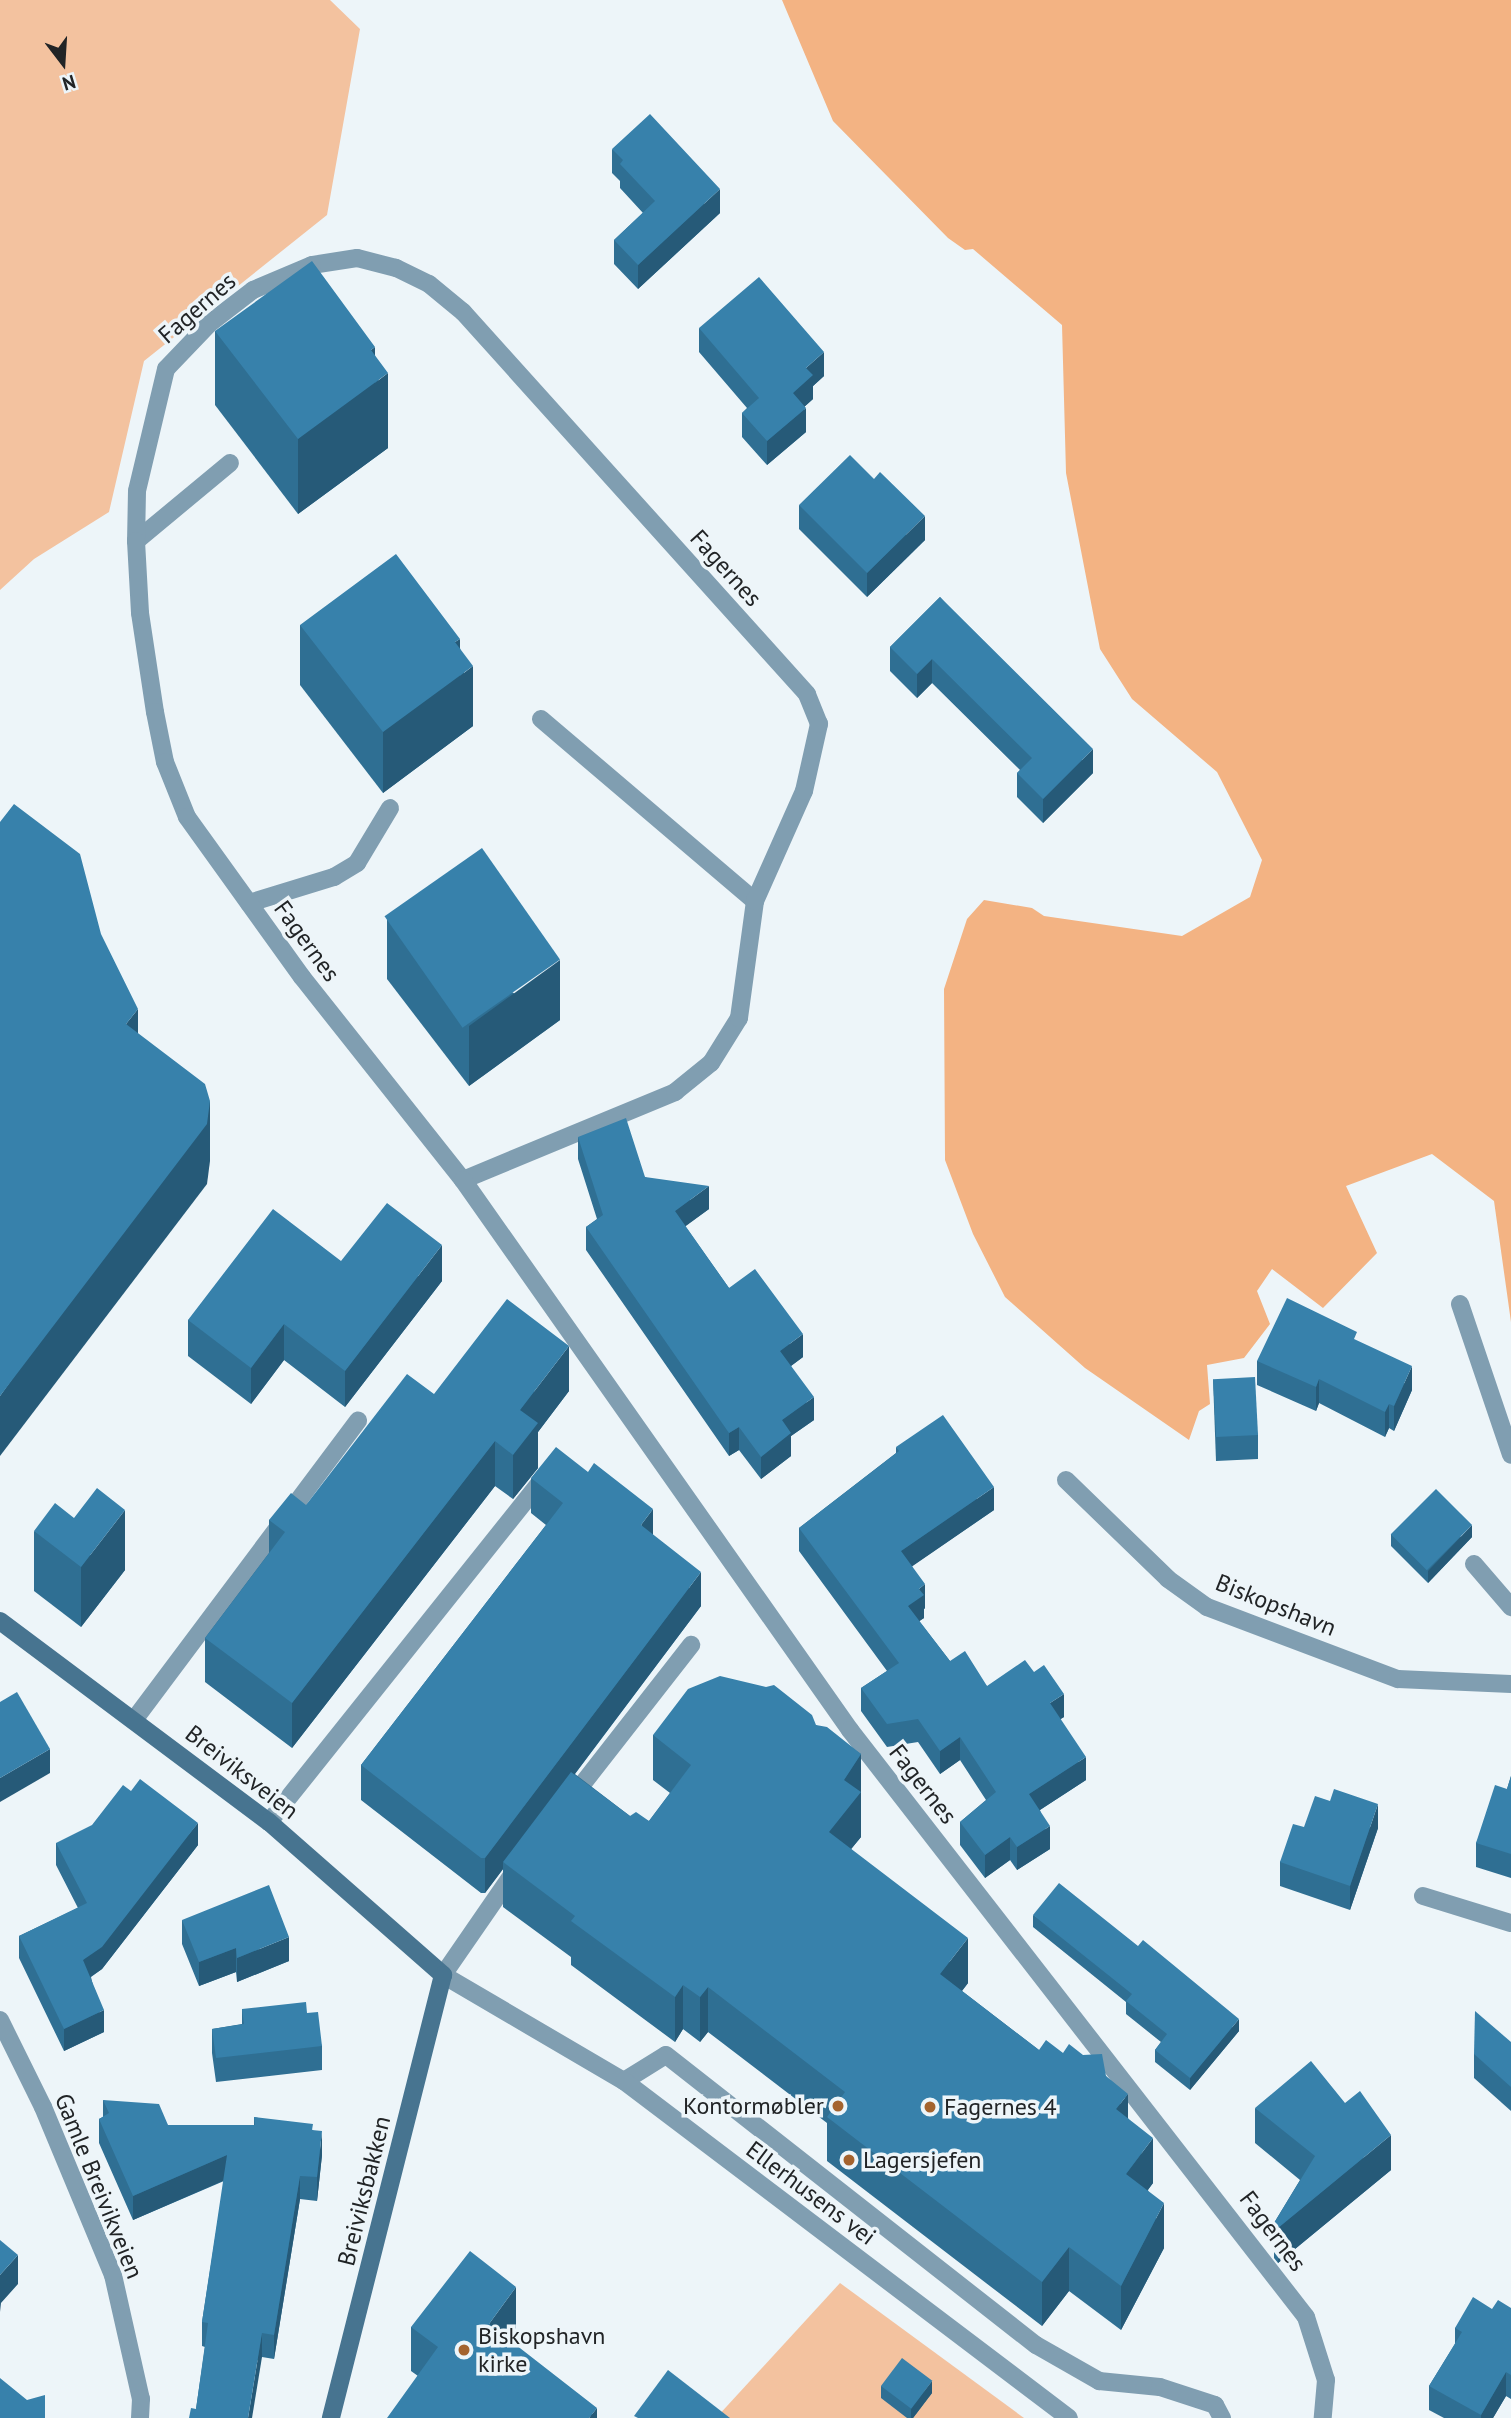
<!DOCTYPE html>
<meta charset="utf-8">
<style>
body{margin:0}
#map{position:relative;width:1511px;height:2418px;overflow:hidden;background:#edf5f9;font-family:"PT Sans",sans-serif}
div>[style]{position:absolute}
.green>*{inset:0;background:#f3c29f}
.water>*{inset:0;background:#f3b383}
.lane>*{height:18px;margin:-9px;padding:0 9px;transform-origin:9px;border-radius:9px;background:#809eb1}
.street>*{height:18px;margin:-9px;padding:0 9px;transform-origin:9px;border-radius:9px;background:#809eb1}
.secondary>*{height:18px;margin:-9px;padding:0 9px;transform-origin:9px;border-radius:9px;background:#477490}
.wall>*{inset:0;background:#2f6f93}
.shaded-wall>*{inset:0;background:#265a78}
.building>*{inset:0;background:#3781ab;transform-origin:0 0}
.dots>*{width:19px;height:19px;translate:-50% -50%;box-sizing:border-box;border:4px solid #edf5f9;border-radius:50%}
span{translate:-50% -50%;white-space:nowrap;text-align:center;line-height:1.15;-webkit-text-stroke:7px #edf5f9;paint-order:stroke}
.street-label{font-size:24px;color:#212426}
.poi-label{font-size:24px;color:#212426}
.right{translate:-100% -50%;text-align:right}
.left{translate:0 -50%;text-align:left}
.north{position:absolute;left:28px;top:28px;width:70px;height:70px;-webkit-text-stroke:5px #edf5f9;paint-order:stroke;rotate:163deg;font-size:19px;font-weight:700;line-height:28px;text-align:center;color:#212426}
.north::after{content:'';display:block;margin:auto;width:24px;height:32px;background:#212426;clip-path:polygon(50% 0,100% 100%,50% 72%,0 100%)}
</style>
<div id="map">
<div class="green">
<div style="clip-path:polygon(0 0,330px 0,360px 29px,327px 215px,144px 361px,109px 512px,34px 559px,0 590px)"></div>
<div style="clip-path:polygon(840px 2283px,1024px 2418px,716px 2418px)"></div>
</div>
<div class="water">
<div style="clip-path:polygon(782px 0,1511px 0,1511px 1322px,1494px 1201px,1432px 1154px,1346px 1186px,1377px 1253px,1323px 1308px,1272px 1269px,1257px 1291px,1270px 1324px,1244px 1358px,1207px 1365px,1210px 1404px,1199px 1411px,1189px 1440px,1085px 1368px,1005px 1297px,973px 1234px,945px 1160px,944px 989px,967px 919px,984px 900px,1032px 908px,1044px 916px,1182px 936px,1250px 897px,1262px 860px,1217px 772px,1132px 699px,1100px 649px,1066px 473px,1062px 325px,973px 249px,965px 250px,948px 238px,833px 121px)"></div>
</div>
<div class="lane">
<div style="left:136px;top:541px;width:122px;rotate:-39.7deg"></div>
<div style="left:541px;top:719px;width:281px;rotate:40.4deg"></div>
<div style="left:249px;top:903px;width:89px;rotate:-17deg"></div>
<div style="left:334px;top:877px;width:27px;rotate:-31deg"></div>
<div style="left:357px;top:863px;width:64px;rotate:-59deg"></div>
<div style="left:1460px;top:1304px;width:159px;rotate:71.3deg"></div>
<div style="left:1066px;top:1480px;width:142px;rotate:44.1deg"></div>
<div style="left:1168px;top:1579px;width:48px;rotate:35.7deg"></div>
<div style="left:1474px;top:1564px;width:57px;rotate:49.3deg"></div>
<div style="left:134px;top:1720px;width:374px;rotate:-53.2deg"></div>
<div style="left:570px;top:1800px;width:197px;rotate:-52deg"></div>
<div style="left:269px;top:1822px;width:440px;rotate:-51.4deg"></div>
<div style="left:443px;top:1975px;width:129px;rotate:-55.4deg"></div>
<div style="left:624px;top:2081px;width:49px;rotate:-31.8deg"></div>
<div style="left:666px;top:2055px;width:470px;rotate:38.1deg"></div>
<div style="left:1036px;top:2345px;width:73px;rotate:29.7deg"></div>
<div style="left:1099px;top:2381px;width:61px;rotate:5.6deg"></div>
<div style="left:1160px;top:2387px;width:58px;rotate:18.1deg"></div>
<div style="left:1215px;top:2405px;width:15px;rotate:62deg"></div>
</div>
<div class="street">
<div style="left:463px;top:1180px;width:230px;rotate:-22.5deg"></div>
<div style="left:675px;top:1092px;width:46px;rotate:-38.9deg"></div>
<div style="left:711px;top:1063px;width:53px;rotate:-58.1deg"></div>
<div style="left:739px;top:1018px;width:118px;rotate:-82.2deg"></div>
<div style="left:755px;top:901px;width:120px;rotate:-66deg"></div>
<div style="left:804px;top:791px;width:69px;rotate:-77.4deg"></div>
<div style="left:819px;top:724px;width:32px;rotate:-112deg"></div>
<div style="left:807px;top:694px;width:514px;rotate:-132deg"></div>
<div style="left:463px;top:312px;width:44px;rotate:-140.5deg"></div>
<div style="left:429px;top:284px;width:37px;rotate:-154deg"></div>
<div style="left:396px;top:268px;width:40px;rotate:-165.6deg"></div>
<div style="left:357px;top:258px;width:46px;rotate:171.2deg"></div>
<div style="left:312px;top:265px;width:64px;rotate:157deg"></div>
<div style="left:253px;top:290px;width:56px;rotate:142.3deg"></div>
<div style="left:209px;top:324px;width:62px;rotate:133.7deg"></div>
<div style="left:166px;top:369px;width:125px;rotate:103.4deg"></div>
<div style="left:137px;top:491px;width:50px;rotate:91.1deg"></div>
<div style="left:136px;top:541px;width:72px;rotate:86.8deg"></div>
<div style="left:140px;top:613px;width:100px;rotate:81.4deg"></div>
<div style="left:155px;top:712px;width:51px;rotate:78.7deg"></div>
<div style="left:165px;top:762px;width:59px;rotate:68.2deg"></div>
<div style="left:187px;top:817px;width:197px;rotate:54.3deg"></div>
<div style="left:302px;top:977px;width:259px;rotate:51.6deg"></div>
<div style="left:463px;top:1180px;width:673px;rotate:54.87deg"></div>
<div style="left:850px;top:1730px;width:743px;rotate:52.16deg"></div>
<div style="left:1306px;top:2317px;width:66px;rotate:72.4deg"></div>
<div style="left:1326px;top:2380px;width:38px;rotate:95deg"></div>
<div style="left:1207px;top:1607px;width:204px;rotate:20.7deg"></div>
<div style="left:1398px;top:1679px;width:113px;rotate:2.5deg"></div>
<div style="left:1423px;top:1896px;width:92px;rotate:17.1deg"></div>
<div style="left:443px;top:1975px;width:210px;rotate:30.4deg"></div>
<div style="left:624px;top:2081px;width:558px;rotate:37.14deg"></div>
<div style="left:0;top:2020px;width:97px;rotate:63.7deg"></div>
<div style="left:43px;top:2107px;width:182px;rotate:67.4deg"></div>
<div style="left:113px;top:2275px;width:127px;rotate:77.3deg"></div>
<div style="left:141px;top:2399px;width:19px;rotate:93deg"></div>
</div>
<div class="secondary">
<div style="left:0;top:1621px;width:336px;rotate:36.8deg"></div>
<div style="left:269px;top:1822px;width:232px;rotate:41.3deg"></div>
<div style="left:443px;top:1975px;width:457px;rotate:104.2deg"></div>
</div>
<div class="wall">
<div style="clip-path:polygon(612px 149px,720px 213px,638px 289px,614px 264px,614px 240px,643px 213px,620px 188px,620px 181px,612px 173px)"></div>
<div style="clip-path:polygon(699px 328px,824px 376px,813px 386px,813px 399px,804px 407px,806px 432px,767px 465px,742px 437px,742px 413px,747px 408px,699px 352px)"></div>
<div style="clip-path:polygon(215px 331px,375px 355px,388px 448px,298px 514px,215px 405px)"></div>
<div style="clip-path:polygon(799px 505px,925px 540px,867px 597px,799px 529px)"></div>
<div style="clip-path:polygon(940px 597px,1093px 773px,1043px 823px,1017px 797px,1017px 773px,1020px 770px,932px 683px,917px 698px,890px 671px,890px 647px)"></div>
<div style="clip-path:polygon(300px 625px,460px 648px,473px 726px,383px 793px,300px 685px)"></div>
<div style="clip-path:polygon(387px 919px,560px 1020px,469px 1086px,387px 979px)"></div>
<div style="clip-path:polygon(578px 1137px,645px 1177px,709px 1209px,685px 1226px,729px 1288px,803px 1357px,791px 1366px,814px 1420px,791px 1436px,791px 1456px,761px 1479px,739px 1450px,729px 1456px,586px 1250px,586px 1227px,597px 1219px,578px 1159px)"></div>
<div style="clip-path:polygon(341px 1261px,442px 1281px,345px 1407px,284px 1360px,251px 1404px,188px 1356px,188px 1320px)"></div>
<div style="clip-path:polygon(1357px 1341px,1412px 1390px,1394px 1431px,1389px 1428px,1385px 1437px,1319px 1403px,1316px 1411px,1257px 1385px,1257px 1361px)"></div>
<div style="clip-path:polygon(1213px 1379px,1258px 1435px,1258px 1459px,1216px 1461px)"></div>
<div style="clip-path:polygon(569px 1391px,538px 1432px,538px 1468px,513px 1499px,495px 1486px,292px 1748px,205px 1682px,205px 1638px,269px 1553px,269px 1520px,306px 1505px,434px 1394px)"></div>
<div style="clip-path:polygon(896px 1447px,994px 1510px,912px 1566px,925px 1608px,924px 1609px,924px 1618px,919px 1621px,950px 1661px,987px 1686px,1064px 1717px,1060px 1719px,1086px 1780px,1040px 1810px,1050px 1849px,1017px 1870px,1010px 1860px,985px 1878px,960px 1845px,960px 1822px,986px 1800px,960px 1760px,940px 1774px,918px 1742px,887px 1747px,861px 1711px,861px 1688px,887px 1671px,799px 1551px,799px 1528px,896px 1453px)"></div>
<div style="clip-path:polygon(531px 1478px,653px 1535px,701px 1606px,575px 1774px,630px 1816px,649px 1821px,670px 1793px,653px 1780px,653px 1735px,816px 1725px,861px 1754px,861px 1837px,851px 1849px,968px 1983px,962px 1991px,1039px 2050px,1063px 2053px,1106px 2076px,1128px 2118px,1153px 2183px,1148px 2190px,1164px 2248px,1121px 2330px,1069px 2291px,1042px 2326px,827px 2161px,827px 2123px,708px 2032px,700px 2042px,683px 2029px,675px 2042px,571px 1965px,571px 1957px,503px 1907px,503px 1869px,485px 1893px,481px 1893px,361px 1800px,361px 1765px,546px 1525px,531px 1513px)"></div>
<div style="clip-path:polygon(34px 1531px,125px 1570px,81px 1627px,34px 1591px)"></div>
<div style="clip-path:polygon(1391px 1534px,1472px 1537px,1428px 1583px,1391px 1546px)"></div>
<div style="clip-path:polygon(1511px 1776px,1511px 1878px,1476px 1867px,1476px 1843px,1507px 1789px)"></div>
<div style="clip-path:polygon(1304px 1827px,1378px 1828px,1350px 1910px,1280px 1886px,1280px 1862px)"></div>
<div style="clip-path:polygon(56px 1843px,198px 1845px,102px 1969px,91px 1977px,104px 2032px,64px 2051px,19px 1958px,19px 1936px,78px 1908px,56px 1865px)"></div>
<div style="clip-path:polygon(1033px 1915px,1239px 2031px,1190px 2090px,1155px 2062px,1155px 2050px,1161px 2042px,1126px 2014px,1126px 2002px,1033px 1927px)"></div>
<div style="clip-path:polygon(182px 1920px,289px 1961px,237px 1982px,236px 1972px,199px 1986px,182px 1944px)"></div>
<div style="clip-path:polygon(242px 2009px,307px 2013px,322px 2046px,322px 2070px,216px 2082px,212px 2053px,212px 2029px,242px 2024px)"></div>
<div style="clip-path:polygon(1511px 2042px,1511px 2111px,1474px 2078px,1474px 2054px)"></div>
<div style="clip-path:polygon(103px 2100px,168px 2125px,254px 2125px,254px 2117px,313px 2130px,322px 2155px,317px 2201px,300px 2199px,274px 2359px,262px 2357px,196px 2409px,205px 2347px,202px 2346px,202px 2322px,224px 2181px,133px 2220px,99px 2143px,99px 2119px,103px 2117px)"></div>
<div style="clip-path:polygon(1255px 2108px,1391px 2170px,1278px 2263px,1274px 2258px,1274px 2223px,1300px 2180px,1255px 2143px)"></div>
<div style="clip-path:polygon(1511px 2308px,1511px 2399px,1506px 2396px,1493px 2418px,1444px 2418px,1429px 2410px,1429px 2386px,1455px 2344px,1455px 2328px,1492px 2309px)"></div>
<div style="clip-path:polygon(411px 2327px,516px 2332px,510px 2340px,597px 2418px,418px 2376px,411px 2371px)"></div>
<div style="clip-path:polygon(881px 2386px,932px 2393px,913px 2418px,907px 2418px,881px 2398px)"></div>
</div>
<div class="shaded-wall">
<div style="clip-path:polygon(720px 189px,720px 213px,638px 289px,638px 265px)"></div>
<div style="clip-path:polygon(375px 347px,375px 383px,388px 373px,388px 448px,298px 514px,298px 439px,371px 350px)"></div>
<div style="clip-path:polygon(824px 352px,824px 376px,813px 386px,813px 399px,793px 417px,793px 393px,806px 368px)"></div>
<div style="clip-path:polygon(806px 408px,806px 432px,767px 465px,767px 441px)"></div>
<div style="clip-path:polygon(925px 516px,925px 540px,867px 597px,867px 573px)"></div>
<div style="clip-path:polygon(460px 639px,460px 676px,473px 666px,473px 726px,383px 793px,383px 732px,455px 642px)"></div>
<div style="clip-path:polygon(932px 659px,932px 683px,917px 698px,917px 674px)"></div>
<div style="clip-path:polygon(1093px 749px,1093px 773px,1043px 823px,1043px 799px)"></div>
<div style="clip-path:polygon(560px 960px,560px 1020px,469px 1086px,469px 1026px)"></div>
<div style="clip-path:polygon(138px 1009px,138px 1069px,126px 1024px)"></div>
<div style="clip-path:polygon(210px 1101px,210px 1161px,207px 1184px,0 1456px,0 1396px)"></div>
<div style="clip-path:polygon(709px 1186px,709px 1209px,675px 1234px,675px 1211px)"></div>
<div style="clip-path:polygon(442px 1245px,442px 1281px,345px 1407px,345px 1371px)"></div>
<div style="clip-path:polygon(284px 1324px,284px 1360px,251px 1404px,251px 1368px)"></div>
<div style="clip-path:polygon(803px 1334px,803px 1357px,780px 1374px,780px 1351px)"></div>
<div style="clip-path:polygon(569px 1346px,569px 1391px,538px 1432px,538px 1468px,513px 1499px,513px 1455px,520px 1410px)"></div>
<div style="clip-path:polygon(1412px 1366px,1412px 1390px,1394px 1431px,1394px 1406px)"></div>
<div style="clip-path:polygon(1319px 1379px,1319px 1403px,1316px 1411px,1316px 1387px)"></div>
<div style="clip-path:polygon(814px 1397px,814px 1420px,791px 1436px,791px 1456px,761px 1479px,761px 1457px,782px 1420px)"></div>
<div style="clip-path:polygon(1389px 1404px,1389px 1428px,1385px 1437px,1385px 1412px)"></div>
<div style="clip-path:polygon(739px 1427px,739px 1450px,729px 1456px,729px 1433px)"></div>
<div style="clip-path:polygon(495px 1441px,495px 1486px,292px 1748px,292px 1703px)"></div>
<div style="clip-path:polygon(994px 1487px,994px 1510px,901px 1574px,901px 1551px)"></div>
<div style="clip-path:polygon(653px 1509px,653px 1544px,641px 1525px)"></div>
<div style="clip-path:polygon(125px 1510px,125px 1570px,81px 1627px,81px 1567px)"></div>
<div style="clip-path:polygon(1472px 1525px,1472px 1537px,1428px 1583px,1428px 1571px)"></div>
<div style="clip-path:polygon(701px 1572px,701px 1606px,507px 1864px,503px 1862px,503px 1869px,485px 1893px,485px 1858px)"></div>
<div style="clip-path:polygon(925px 1584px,925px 1608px,924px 1609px,924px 1618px,908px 1629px,908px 1606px,919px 1589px)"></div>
<div style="clip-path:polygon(1064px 1694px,1064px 1717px,1050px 1726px,1050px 1703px)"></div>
<div style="clip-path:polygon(960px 1737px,960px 1760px,940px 1774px,940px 1751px)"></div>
<div style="clip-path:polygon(50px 1749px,50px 1773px,0 1802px,0 1778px)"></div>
<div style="clip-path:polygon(861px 1754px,861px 1837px,829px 1876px,829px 1832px,844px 1780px)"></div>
<div style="clip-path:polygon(1086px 1757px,1086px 1780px,1029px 1817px,1029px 1794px)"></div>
<div style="clip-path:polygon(1378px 1804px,1378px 1828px,1350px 1910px,1350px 1886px)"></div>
<div style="clip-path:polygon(198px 1823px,198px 1845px,102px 1969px,83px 1982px,83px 1960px)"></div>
<div style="clip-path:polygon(1050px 1826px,1050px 1849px,1017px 1870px,1017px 1847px)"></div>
<div style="clip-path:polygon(1010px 1837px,1010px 1860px,985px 1878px,985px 1855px)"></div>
<div style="clip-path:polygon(289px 1937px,289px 1961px,237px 1982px,237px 1958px)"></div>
<div style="clip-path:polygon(968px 1938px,968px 1983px,940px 2019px,940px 1974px)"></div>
<div style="clip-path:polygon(236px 1948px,236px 1972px,199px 1986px,199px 1962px)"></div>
<div style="clip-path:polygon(683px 1985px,683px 2029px,675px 2042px,675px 1997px)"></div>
<div style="clip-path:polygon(708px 1987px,708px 2032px,700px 2042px,700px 1997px)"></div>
<div style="clip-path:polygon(104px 2010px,104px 2032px,64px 2051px,64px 2029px)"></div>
<div style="clip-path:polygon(1239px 2019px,1239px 2031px,1190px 2090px,1190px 2078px)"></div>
<div style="clip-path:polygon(1128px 2094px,1128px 2138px,1116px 2109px)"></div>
<div style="clip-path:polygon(322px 2131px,322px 2155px,317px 2201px,317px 2177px)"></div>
<div style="clip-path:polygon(1391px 2135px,1391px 2170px,1278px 2263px,1278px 2228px)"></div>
<div style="clip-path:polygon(1153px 2138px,1153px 2183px,1126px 2218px,1126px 2174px)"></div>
<div style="clip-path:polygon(227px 2155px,227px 2179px,133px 2220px,133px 2196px)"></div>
<div style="clip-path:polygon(300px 2176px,300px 2199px,274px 2359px,274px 2335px)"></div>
<div style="clip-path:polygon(1164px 2203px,1164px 2248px,1121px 2330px,1121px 2286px)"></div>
<div style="clip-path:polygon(1069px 2247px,1069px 2291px,1042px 2326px,1042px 2282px)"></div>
<div style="clip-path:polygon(18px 2255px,18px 2284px,1px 2303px,0 2312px,0 2275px)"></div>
<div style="clip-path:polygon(516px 2287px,516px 2332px,489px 2368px,489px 2324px)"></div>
<div style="clip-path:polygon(262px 2333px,262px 2357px,252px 2418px,248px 2418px)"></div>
<div style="clip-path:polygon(1506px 2372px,1506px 2396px,1493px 2418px,1481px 2418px,1481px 2415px)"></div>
<div style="clip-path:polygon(932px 2381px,932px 2393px,913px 2418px,911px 2418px,911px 2408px)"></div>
<div style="clip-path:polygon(597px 2408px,597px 2418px,589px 2418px)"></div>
</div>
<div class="building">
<div style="clip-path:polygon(650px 114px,720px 189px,638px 265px,614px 240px,655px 201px,620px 164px,623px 160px,612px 149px)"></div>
<div style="clip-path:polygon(312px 261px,375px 347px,371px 350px,388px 373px,298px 439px,215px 331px)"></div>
<div style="clip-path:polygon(759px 277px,824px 352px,806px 368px,813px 375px,793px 393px,806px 408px,767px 441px,742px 413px,759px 398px,699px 328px)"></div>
<div style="clip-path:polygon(850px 455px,874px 479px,880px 472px,925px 516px,867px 573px,799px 505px)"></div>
<div style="clip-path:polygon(396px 554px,460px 639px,455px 642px,473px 666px,383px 732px,300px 625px)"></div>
<div style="clip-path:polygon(940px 597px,1093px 749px,1043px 799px,1017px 773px,1032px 758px,932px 659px,917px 674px,890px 647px)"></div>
<div style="clip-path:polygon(14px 804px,80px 854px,101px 934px,138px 1009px,126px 1024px,205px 1084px,210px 1101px,207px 1124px,0 1396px,0 822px)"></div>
<div style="left:482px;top:848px;width:136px;height:119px;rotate:55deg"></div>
<div style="clip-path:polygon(626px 1118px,645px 1177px,709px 1186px,675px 1211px,729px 1288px,755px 1269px,803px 1334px,780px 1351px,814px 1397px,782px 1420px,791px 1433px,761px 1457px,739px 1427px,729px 1433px,586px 1227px,603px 1215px,578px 1137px)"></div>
<div style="clip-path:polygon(387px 1203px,442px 1245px,345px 1371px,284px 1324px,251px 1368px,188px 1320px,273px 1209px,341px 1261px)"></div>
<div style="clip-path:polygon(1287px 1298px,1357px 1332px,1354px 1339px,1412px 1366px,1394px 1406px,1389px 1404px,1385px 1412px,1319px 1379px,1316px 1387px,1257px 1361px)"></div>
<div style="clip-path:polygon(507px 1299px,569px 1346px,520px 1410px,538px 1423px,513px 1455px,495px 1441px,292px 1703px,205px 1638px,285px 1532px,269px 1520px,291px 1493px,306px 1505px,407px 1374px,434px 1394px)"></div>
<div style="left:1255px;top:1377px;width:58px;height:42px;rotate:87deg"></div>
<div style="clip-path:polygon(943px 1415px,994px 1487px,901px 1551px,925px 1584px,919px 1589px,924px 1595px,908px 1606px,950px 1661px,965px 1651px,987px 1686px,1025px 1660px,1034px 1672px,1044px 1665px,1064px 1694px,1050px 1703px,1086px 1757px,1029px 1794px,1050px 1826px,1017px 1847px,1010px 1837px,985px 1855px,960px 1822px,996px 1792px,960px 1737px,940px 1751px,918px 1719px,887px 1724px,861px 1688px,899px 1663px,799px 1528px,899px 1451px,896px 1447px)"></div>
<div style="clip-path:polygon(556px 1447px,588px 1472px,594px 1463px,653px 1509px,641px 1525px,701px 1572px,485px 1858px,481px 1858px,361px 1765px,563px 1503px,531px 1478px)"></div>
<div style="clip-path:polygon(97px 1488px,125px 1510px,81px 1567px,34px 1531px,55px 1503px,74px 1518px)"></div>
<div style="left:1436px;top:1489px;width:51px;height:64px;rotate:45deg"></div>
<div style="clip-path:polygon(720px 1676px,766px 1687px,774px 1685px,812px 1715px,816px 1725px,827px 1727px,861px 1754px,844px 1780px,861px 1792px,829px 1832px,968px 1938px,940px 1974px,1039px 2050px,1046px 2040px,1063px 2053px,1069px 2044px,1083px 2055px,1102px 2054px,1106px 2076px,1128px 2094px,1116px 2109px,1153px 2138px,1126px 2174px,1164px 2203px,1121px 2286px,1069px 2247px,1042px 2282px,827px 2117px,845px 2092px,708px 1987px,700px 1997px,683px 1985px,675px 1997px,571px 1921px,575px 1916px,503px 1862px,571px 1772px,630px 1816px,636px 1812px,649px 1821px,691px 1765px,653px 1735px,688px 1689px)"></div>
<div style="clip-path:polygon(17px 1692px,50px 1749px,0 1778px,0 1702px)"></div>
<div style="clip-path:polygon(1511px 1776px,1511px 1854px,1476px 1843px,1495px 1785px,1507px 1789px)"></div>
<div style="clip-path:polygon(140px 1779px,198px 1823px,102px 1947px,83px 1960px,104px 2010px,64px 2029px,19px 1936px,87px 1903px,56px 1843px,92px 1825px,123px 1785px,131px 1791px)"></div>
<div style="clip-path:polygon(1334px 1789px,1378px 1804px,1350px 1886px,1280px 1862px,1293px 1824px,1304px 1827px,1315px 1796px,1330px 1801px)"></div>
<div style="clip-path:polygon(1059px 1883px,1138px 1946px,1143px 1940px,1239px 2019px,1190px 2078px,1155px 2050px,1167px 2034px,1126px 2001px,1132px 1994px,1033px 1915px)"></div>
<div style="clip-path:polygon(269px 1885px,289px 1937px,237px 1958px,236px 1948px,199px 1962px,182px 1920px)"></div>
<div style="clip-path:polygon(306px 2002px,307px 2013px,318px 2012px,322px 2046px,216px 2058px,212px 2029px,244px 2024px,242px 2009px)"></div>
<div style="clip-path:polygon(1475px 2011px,1511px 2042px,1511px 2087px,1474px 2054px)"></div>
<div style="clip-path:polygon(1311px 2061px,1345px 2103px,1360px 2091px,1391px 2135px,1278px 2228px,1274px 2223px,1315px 2156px,1255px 2108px)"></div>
<div style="clip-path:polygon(103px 2100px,159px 2104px,168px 2125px,255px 2125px,254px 2117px,313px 2124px,312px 2130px,322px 2131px,317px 2177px,300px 2176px,274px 2335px,262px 2333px,248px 2418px,189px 2418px,191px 2408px,196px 2409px,208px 2323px,202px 2322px,227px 2155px,133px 2196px,99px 2119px,109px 2113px)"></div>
<div style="clip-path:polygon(0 2240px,18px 2255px,0 2275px)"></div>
<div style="clip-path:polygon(470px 2251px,516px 2287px,489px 2324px,597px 2408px,589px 2418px,387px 2418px,438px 2347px,411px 2327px)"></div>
<div style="clip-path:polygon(1473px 2297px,1492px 2309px,1498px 2300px,1511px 2308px,1511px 2375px,1506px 2372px,1481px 2415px,1429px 2386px,1462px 2332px,1455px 2328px)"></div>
<div style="left:902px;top:2358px;width:38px;height:35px;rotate:37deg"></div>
<div style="clip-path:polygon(668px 2370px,730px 2418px,638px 2418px,634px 2416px)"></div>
<div style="clip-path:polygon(0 2378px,27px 2400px,45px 2395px,45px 2418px,0 2418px)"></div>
</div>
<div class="dots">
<div style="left:838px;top:2106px;background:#a4632e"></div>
<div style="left:930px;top:2107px;background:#a4632e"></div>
<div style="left:849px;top:2160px;background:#a4632e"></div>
<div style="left:464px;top:2350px;background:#a4632e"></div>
</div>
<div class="street-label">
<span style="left:197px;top:308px;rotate:-41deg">Fagernes</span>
<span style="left:726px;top:568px;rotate:48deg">Fagernes</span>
<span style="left:307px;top:941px;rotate:54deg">Fagernes</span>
<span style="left:1276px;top:1605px;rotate:22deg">Biskopshavn</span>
<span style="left:242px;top:1772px;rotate:38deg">Breiviksveien</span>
<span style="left:923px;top:1784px;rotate:52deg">Fagernes</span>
<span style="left:99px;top:2186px;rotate:68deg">Gamle Breivikveien</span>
<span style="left:364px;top:2191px;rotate:-76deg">Breiviksbakken</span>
<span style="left:811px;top:2193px;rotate:37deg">Ellerhusens vei</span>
<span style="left:1273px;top:2231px;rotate:53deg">Fagernes</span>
</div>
<div class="poi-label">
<span class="right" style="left:824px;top:2106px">Kontormøbler</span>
<span class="left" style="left:944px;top:2107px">Fagernes 4</span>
<span class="left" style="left:863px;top:2160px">Lagersjefen</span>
<span class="left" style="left:478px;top:2350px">Biskopshavn<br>kirke</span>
</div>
<div class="north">N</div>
</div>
